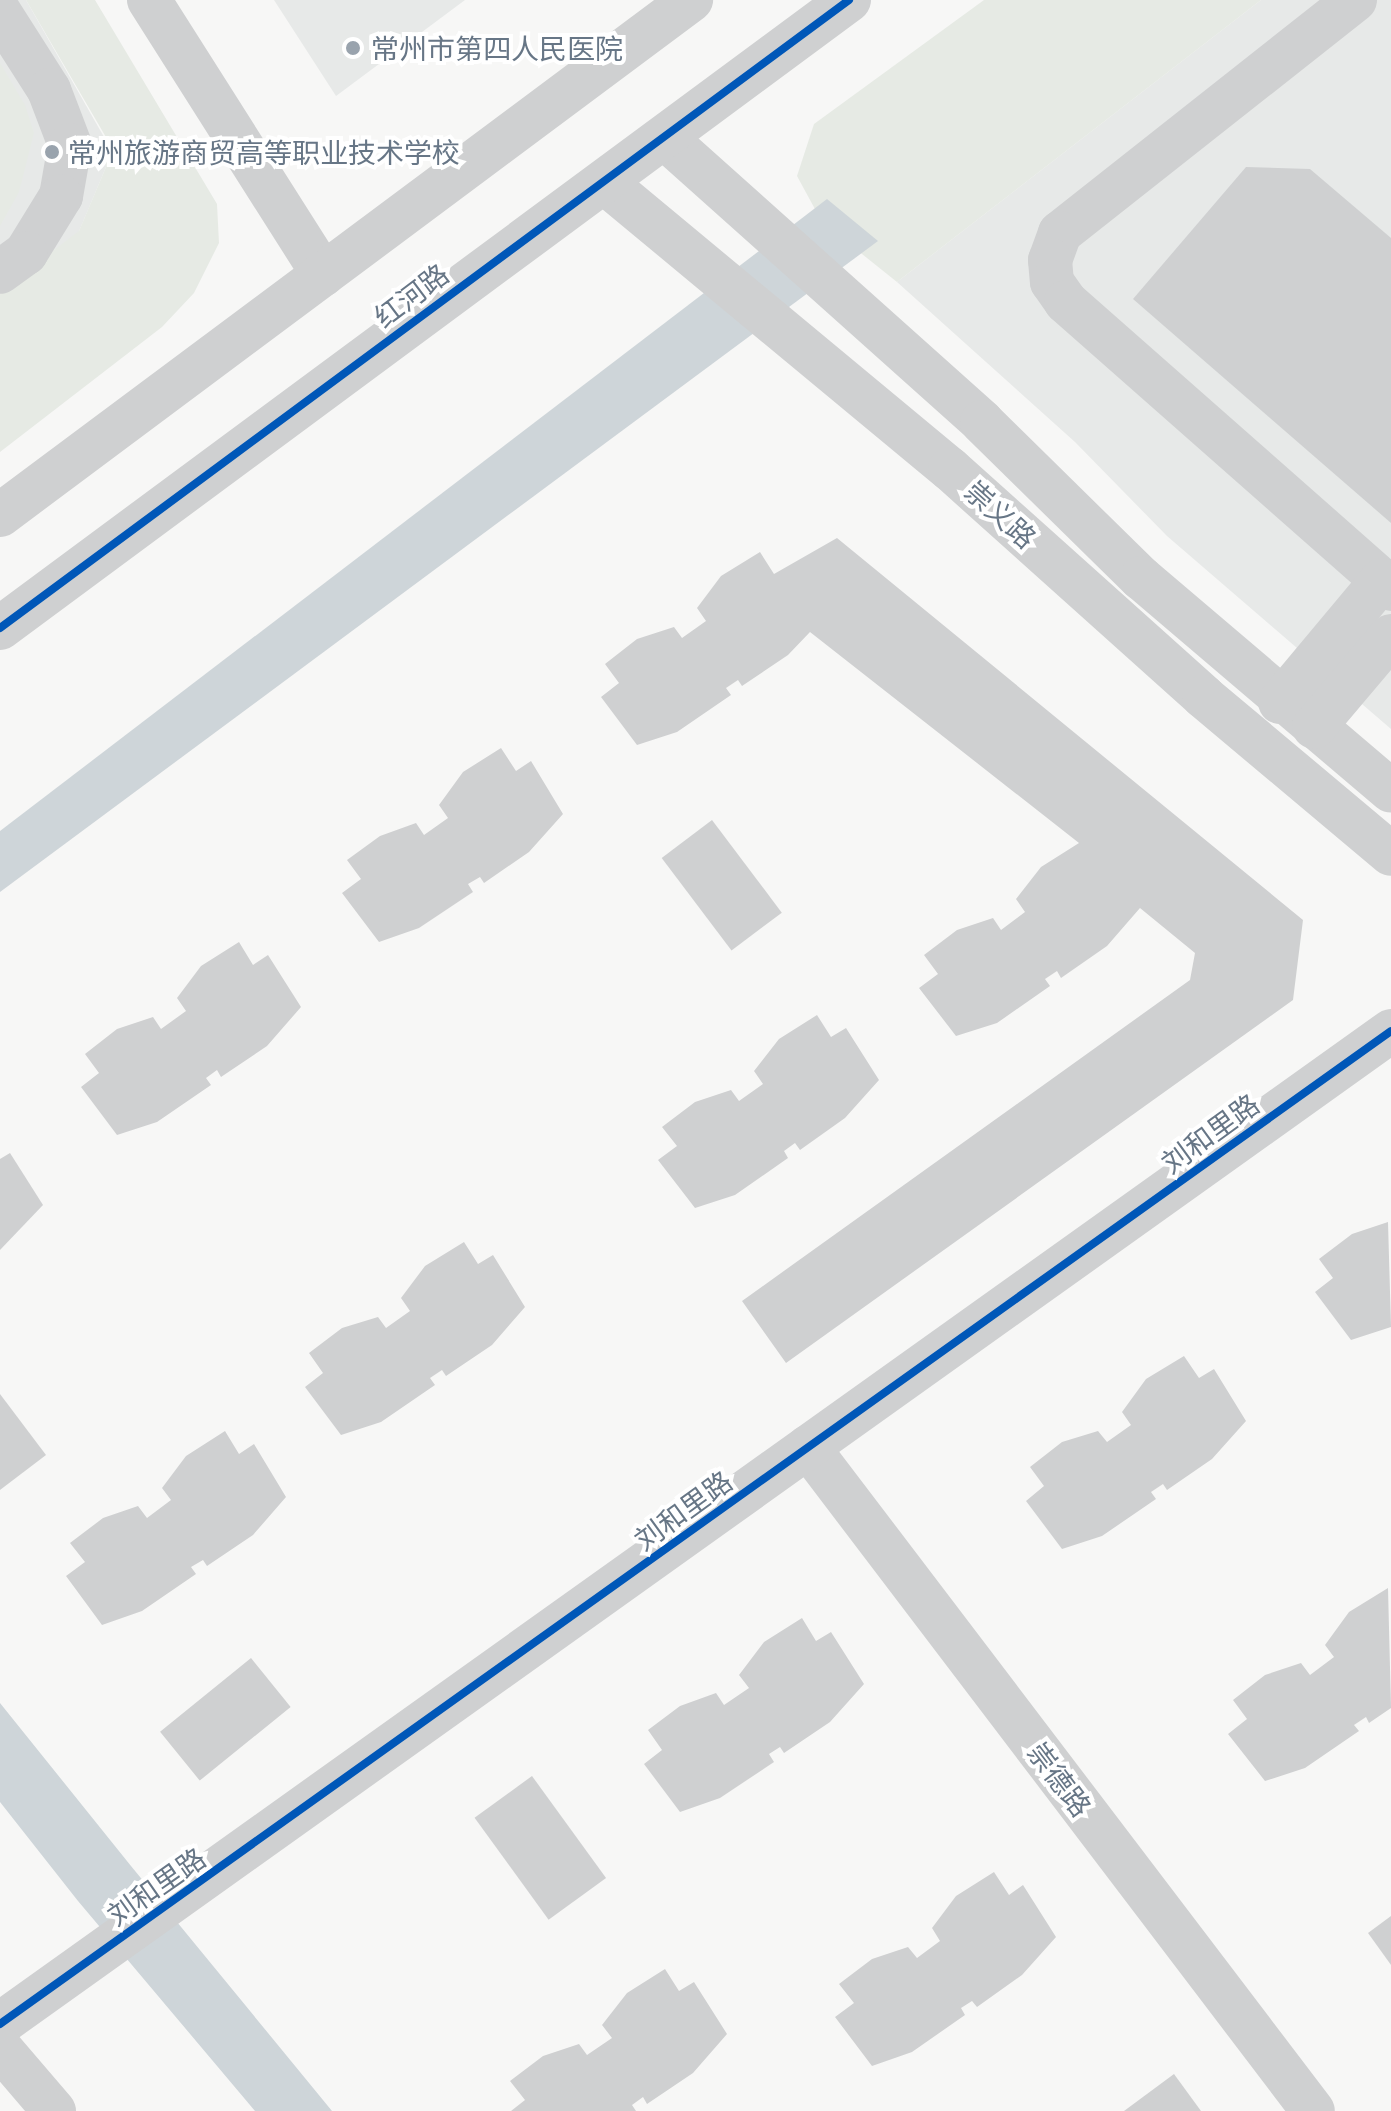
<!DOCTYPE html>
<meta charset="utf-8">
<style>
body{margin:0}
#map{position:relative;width:1391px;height:2111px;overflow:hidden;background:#f7f7f6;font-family:Barlow,"Noto Sans SC",sans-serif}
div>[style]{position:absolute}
.built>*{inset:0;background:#e7e9e8}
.green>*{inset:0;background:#e6eae4}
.water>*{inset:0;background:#ced5d9}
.building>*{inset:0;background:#cfd0d1;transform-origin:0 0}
.minor>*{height:44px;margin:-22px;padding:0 22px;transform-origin:22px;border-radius:22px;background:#cfd0d1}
.cycleway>*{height:8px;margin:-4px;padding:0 4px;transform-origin:4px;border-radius:4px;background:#0057b8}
.dots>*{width:22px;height:22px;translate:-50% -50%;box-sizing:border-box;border:4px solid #fff;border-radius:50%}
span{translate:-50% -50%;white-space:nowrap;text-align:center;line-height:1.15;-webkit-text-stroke:8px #fff;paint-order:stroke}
.poi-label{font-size:28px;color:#677686}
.left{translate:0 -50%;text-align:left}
.street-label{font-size:28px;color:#677686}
</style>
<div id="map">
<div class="built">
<div style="clip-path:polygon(0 0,26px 0,104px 137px,106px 167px,72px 248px,0 303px)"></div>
<div style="clip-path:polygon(274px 0,465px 0,336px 96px)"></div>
<div style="clip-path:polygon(1261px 0,1391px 0,1391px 729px,1167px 536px,1075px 442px,897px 282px)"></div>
</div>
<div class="green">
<div style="clip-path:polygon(26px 0,95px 0,217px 204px,219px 243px,194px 293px,162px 327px,0 452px,0 291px,79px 231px,106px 167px,107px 139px)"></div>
<div style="clip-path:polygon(984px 0,1261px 0,897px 282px,822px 222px,797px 176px,814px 124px)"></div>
<div style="clip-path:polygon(0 63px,25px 105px,34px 133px,19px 192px,0 226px)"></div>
</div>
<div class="water">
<div style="clip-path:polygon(827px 199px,878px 241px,0 892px,0 831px)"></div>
<div style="clip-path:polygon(0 1703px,131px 1866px,332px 2111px,255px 2111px,78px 1901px,0 1802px)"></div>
</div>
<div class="building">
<div style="clip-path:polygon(1246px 167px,1310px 169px,1391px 238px,1391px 523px,1133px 299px)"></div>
<div style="clip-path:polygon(837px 538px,1303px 920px,1293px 1000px,786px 1363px,742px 1301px,1190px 980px,1195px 953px,1140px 908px,1107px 946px,1061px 978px,1057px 971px,1045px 979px,1050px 986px,997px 1023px,956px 1036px,919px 988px,938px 974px,924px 955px,957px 930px,993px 918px,1001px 930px,1025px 912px,1016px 899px,1041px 867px,1079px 843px,810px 632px,788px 655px,742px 686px,738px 680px,726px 688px,731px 695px,677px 732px,637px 745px,601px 697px,619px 683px,605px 664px,637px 639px,674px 627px,682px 638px,706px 621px,697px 608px,721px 576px,760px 552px,774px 574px)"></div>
<div style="clip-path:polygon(501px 748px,516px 771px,531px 761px,563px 814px,529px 852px,484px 883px,480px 877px,468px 884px,473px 892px,419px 928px,379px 942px,342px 893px,361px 879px,347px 860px,380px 836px,416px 823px,424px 835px,448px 818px,439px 805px,463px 772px)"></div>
<div style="left:712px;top:820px;width:116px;height:63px;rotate:53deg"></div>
<div style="clip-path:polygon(239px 942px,253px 965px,268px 955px,301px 1007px,267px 1046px,221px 1077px,217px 1070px,206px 1078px,211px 1085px,157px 1122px,117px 1135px,81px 1087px,99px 1073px,85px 1054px,117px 1029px,153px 1017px,161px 1029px,186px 1011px,177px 998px,201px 966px)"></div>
<div style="clip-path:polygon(817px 1015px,831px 1037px,846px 1028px,879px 1080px,845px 1118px,800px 1150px,795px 1143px,784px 1151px,788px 1158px,735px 1195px,695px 1208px,658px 1160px,677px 1146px,662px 1127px,695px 1102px,731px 1090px,739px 1101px,763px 1084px,754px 1071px,779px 1039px)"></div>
<div style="clip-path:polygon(10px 1153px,43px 1205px,0 1250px,0 1159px)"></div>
<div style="clip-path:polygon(1388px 1222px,1391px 1327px,1351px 1340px,1315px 1292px,1333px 1278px,1319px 1259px,1352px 1234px)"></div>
<div style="clip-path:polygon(464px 1242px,478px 1264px,493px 1255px,525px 1307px,492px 1345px,446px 1376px,442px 1370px,430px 1378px,435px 1385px,381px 1422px,341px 1435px,305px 1387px,323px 1373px,309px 1353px,342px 1328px,378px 1317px,386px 1328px,410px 1311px,401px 1298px,425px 1266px)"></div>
<div style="clip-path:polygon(1184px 1356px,1199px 1378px,1214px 1369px,1246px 1421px,1212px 1459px,1167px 1490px,1163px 1484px,1151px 1492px,1156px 1499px,1102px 1536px,1062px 1549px,1026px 1501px,1044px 1486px,1030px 1467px,1062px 1442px,1098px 1431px,1107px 1442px,1131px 1425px,1122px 1412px,1146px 1379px)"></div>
<div style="clip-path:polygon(0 1394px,46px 1455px,0 1490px)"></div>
<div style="clip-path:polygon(225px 1431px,239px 1454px,254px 1444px,286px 1497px,253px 1535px,207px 1566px,203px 1560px,191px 1567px,196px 1574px,142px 1611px,102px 1625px,66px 1576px,85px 1562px,70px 1543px,103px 1518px,138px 1506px,147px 1518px,171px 1500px,162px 1488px,186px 1456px)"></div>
<div style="clip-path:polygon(1388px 1588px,1391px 1708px,1369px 1723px,1366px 1717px,1354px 1725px,1359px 1731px,1305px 1768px,1265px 1781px,1228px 1734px,1247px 1719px,1233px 1700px,1265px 1675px,1301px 1663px,1310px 1675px,1334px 1657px,1325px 1645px,1349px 1612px)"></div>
<div style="clip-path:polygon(802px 1618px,816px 1641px,831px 1632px,864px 1684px,830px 1722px,784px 1753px,780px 1747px,769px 1754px,774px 1762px,720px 1798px,680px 1812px,644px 1764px,662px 1750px,648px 1730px,680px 1706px,716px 1693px,724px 1705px,749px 1688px,739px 1675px,764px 1642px)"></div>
<div style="left:251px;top:1658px;width:63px;height:117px;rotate:51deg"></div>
<div style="left:532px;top:1776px;width:126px;height:71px;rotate:54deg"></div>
<div style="clip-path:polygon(994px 1872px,1009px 1895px,1023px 1885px,1056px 1937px,1022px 1975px,977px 2007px,972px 2001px,961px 2008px,965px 2015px,912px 2052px,872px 2066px,835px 2017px,854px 2003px,839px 1984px,872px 1959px,908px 1947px,917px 1958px,940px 1941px,932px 1928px,956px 1896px)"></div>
<div style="clip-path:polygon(1391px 1916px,1391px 1965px,1368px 1933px)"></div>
<div style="clip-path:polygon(665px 1969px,679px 1991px,694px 1982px,727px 2034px,693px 2073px,647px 2104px,643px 2097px,632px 2105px,636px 2111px,511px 2111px,525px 2100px,510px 2081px,543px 2056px,579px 2044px,587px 2055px,612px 2038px,602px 2025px,627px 1993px)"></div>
<div style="clip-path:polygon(1174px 2074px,1201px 2111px,1124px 2111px)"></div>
</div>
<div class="minor">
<div style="left:149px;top:0;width:325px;rotate:57.6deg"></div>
<div style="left:1355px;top:0;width:376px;rotate:141.7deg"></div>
<div style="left:1060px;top:233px;width:29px;rotate:110deg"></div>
<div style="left:1050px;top:260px;width:22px;rotate:85deg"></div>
<div style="left:1052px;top:282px;width:24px;rotate:55deg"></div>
<div style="left:1066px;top:302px;width:434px;rotate:41.4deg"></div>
<div style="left:0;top:13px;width:91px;rotate:57.5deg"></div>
<div style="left:49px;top:90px;width:59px;rotate:69.1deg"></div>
<div style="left:70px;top:145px;width:52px;rotate:100deg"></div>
<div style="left:61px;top:196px;width:67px;rotate:121.6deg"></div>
<div style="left:26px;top:253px;width:32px;rotate:144deg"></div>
<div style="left:666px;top:139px;width:424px;rotate:41.8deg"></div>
<div style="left:982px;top:422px;width:223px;rotate:44.5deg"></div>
<div style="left:1141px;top:578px;width:328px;rotate:40.4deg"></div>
<div style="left:604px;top:182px;width:450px;rotate:39.7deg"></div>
<div style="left:950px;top:469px;width:341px;rotate:41.9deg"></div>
<div style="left:1204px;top:697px;width:244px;rotate:40deg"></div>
<div style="left:0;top:515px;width:862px;rotate:-36.7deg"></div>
<div style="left:0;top:628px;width:1056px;rotate:-36.49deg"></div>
<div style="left:1280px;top:702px;width:159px;rotate:-50.1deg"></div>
<div style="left:1314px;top:727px;width:119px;rotate:-49.8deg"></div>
<div style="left:808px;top:1447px;width:834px;rotate:52.75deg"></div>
<div style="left:0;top:2024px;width:1709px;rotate:-35.52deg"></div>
<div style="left:0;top:2048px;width:83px;rotate:49.4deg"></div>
</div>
<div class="cycleway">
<div style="left:0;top:628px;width:1056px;rotate:-36.49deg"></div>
<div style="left:0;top:2024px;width:1709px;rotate:-35.52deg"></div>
</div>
<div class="dots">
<div style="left:353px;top:48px;background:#99a3ad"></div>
<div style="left:52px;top:152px;background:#99a3ad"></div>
</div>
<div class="poi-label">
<span class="left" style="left:371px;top:48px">常州市第四人民医院</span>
<span class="left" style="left:68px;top:152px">常州旅游商贸高等职业技术学校</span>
</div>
<div class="street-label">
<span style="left:411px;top:295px;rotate:-37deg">红河路</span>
<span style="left:1001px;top:514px;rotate:42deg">崇义路</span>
<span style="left:1210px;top:1133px;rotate:-36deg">刘和里路</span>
<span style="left:683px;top:1510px;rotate:-36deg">刘和里路</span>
<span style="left:1060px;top:1779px;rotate:53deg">崇德路</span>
<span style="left:156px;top:1886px;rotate:-35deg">刘和里路</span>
</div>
</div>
